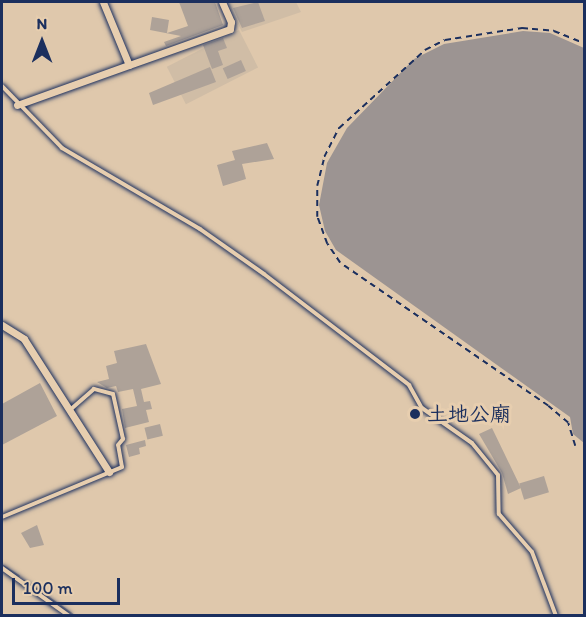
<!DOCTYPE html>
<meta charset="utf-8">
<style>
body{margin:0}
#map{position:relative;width:586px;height:617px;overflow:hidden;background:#dfc8ac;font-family:Itim,"LXGW WenKai TC",sans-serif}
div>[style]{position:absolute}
.built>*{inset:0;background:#d0bda6;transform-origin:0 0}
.water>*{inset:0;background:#9c9492}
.stream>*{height:2px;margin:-1px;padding:0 1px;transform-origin:1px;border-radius:1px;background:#9c9492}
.building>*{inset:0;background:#aea298;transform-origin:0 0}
.path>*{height:1.5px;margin-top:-0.75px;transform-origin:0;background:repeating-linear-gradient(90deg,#1b2f5e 0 6px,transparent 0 10.5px)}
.roads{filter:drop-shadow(0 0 2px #1b2f5e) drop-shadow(0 0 2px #1b2f5e)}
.lane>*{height:4px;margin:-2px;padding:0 2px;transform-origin:2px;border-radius:2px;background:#e7ceaf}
.street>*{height:7px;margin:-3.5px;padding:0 3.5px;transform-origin:3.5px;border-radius:3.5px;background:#e7ceaf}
.dots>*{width:16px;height:16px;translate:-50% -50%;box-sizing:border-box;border:3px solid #e7ceaf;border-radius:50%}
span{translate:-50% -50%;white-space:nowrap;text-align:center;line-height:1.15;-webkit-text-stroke:6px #e7ceaf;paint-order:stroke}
.poi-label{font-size:21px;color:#1b2f5e}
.left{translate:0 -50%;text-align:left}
.frame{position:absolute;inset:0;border:3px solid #1b2f5e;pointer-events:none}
.north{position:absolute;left:12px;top:12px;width:60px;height:60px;-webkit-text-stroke:4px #e7ceaf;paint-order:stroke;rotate:0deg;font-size:16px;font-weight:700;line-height:24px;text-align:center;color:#1b2f5e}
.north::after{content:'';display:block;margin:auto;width:21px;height:27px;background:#1b2f5e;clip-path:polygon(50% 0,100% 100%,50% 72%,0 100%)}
.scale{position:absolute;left:12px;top:578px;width:108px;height:27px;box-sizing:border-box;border:3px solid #1b2f5e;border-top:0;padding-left:8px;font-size:18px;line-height:21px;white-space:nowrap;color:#1b2f5e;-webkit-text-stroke:4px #e7ceaf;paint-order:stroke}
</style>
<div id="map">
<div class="built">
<div style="clip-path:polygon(228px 2px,296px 2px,301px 12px,242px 32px)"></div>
<div style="left:239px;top:30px;width:42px;height:81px;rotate:63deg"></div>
</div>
<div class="water">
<div style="clip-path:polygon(523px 31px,550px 33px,584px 48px,584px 443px,573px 434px,570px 417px,336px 250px,325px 231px,319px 205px,327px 163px,347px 128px,414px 59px,444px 44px)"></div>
</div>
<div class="stream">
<div style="left:2px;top:565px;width:20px;rotate:33deg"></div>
<div style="left:25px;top:581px;width:39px;rotate:35deg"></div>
<div style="left:61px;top:606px;width:17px;rotate:36deg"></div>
</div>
<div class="building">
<div style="clip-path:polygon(179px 2px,215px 2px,223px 25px,166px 46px,164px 42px,181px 36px,150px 30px,152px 17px,169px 20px,167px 33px,188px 26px)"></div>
<div style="clip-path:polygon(258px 2px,265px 21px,242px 28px,233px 8px)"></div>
<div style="clip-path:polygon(223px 38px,227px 48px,218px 51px,223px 65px,212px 69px,203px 45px)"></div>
<div style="left:241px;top:60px;width:12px;height:20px;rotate:66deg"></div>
<div style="clip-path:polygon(210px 67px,216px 82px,153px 105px,149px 93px)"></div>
<div style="clip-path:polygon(267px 143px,274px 159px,242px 164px,246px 179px,223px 186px,217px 165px,235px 160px,232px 151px)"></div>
<div style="clip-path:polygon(146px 344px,161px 384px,141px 389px,144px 402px,150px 401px,152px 409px,146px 410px,149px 422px,125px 428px,122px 409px,137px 406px,133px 389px,118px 392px,116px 386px,107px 388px,97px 382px,109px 379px,106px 366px,117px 363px,114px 351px)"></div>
<div style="clip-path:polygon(40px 383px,57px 416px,2px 445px,2px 404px)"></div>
<div style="left:160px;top:424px;width:12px;height:16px;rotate:76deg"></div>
<div style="clip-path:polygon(492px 428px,521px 488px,508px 494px,502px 473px,479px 434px)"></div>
<div style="clip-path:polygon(145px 440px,146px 446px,139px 448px,140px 454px,129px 457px,126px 445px)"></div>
<div style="left:544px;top:476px;width:17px;height:26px;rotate:73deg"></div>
<div style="clip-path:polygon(37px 525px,44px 545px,30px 548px,21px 533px)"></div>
</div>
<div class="path">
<div style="left:575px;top:446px;width:24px;rotate:-107deg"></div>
<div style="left:568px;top:423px;width:26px;rotate:-140deg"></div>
<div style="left:548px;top:406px;width:252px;rotate:-145.5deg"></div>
<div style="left:340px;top:263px;width:23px;rotate:-124deg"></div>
<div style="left:327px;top:244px;width:29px;rotate:-110deg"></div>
<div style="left:317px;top:217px;width:31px;rotate:-90deg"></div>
<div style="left:317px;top:186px;width:30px;rotate:-76deg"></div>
<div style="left:324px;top:157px;width:33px;rotate:-63deg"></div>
<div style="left:339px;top:128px;width:116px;rotate:-42.2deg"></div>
<div style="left:425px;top:50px;width:22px;rotate:-27deg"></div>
<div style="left:445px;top:40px;width:78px;rotate:-8.9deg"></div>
<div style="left:522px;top:28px;width:32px;rotate:5deg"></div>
<div style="left:554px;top:31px;width:32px;rotate:22deg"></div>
</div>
<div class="roads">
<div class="lane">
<div style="left:2px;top:86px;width:86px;rotate:45.9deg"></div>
<div style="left:62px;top:148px;width:160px;rotate:30.4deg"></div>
<div style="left:200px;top:229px;width:78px;rotate:35.1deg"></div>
<div style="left:264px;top:274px;width:183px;rotate:37.4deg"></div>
<div style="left:409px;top:385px;width:26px;rotate:61deg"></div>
<div style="left:422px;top:408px;width:61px;rotate:35deg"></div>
<div style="left:472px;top:443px;width:41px;rotate:50.9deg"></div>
<div style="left:498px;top:475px;width:39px;rotate:89deg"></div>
<div style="left:499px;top:514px;width:50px;rotate:49deg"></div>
<div style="left:532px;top:552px;width:68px;rotate:69.4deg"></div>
<div style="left:2px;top:517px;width:130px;rotate:-22.6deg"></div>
<div style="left:122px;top:467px;width:22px;rotate:-100deg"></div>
<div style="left:118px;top:445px;width:8px;rotate:-50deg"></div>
<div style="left:123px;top:439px;width:46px;rotate:-102.5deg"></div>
<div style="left:113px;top:394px;width:20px;rotate:-165deg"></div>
<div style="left:94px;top:389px;width:30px;rotate:139deg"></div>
<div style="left:2px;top:568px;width:82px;rotate:35.6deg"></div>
</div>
<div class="street">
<div style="left:103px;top:2px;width:68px;rotate:67.6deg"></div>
<div style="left:129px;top:65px;width:107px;rotate:-19.6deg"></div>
<div style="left:230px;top:29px;width:7px;rotate:-82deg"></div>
<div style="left:231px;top:22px;width:22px;rotate:-114deg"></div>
<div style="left:17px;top:105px;width:119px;rotate:-19.7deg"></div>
<div style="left:2px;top:325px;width:26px;rotate:32deg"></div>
<div style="left:24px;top:339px;width:158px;rotate:57.4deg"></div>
</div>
</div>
<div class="dots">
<div style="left:415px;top:414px;background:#1b2f5e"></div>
</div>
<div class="poi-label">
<span class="left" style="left:427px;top:414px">土地公廟</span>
</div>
<div class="frame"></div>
<div class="north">N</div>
<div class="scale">100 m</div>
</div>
